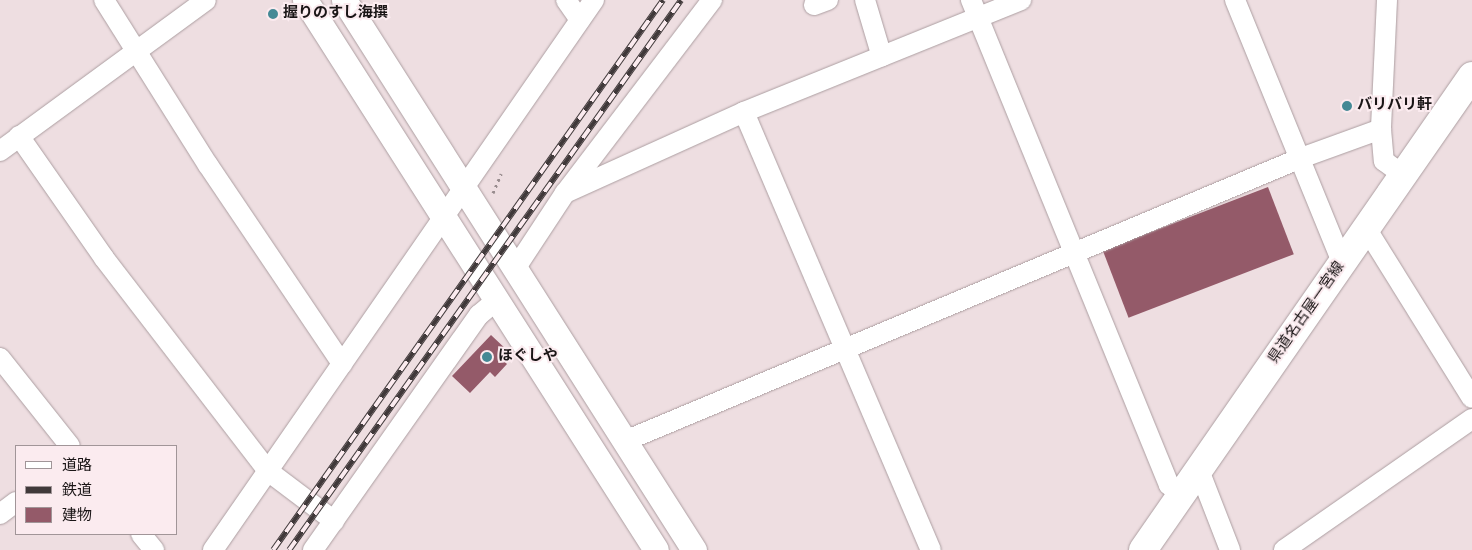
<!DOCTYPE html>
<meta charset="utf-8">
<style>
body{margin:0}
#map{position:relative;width:1472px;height:550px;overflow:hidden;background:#eedee1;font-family:Overpass,"Noto Sans JP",sans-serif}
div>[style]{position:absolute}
.building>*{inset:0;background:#945a69;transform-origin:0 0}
.path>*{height:3px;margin-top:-1.5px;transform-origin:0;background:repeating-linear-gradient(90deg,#988c8e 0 2.5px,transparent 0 6.5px)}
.roads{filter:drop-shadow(0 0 1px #ac9ea1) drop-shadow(0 0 1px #ac9ea1)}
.minor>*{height:20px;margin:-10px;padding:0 10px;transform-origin:10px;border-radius:10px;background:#fff}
.tertiary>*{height:25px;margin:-12.5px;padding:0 12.5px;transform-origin:12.5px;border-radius:12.5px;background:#fff}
.secondary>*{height:28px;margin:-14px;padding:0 14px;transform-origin:14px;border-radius:14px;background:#fff}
.rail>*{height:5.5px;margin-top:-2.75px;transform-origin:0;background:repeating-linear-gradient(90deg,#fbebef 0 11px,#40393a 0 22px);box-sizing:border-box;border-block:1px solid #40393a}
.dots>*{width:14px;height:14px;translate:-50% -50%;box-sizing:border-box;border:2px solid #fbebef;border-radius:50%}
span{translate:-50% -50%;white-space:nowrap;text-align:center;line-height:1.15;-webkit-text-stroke:4px #fbebef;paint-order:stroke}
.poi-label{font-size:15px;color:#1a1516;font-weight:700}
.left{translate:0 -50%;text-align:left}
.street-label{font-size:15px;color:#1a1516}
.legend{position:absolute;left:15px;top:445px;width:162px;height:90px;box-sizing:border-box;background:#fbebef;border:1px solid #a19598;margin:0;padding:6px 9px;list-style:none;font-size:15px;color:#1a1516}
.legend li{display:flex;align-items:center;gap:10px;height:25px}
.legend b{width:25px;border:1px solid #a19598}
</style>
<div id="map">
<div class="building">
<div style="left:1268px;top:187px;width:72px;height:177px;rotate:69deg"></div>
<div style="clip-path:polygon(491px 335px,509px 352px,502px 359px,507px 364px,495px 377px,490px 372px,470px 393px,452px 376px)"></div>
</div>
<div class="path">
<div style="left:493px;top:193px;width:21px;rotate:-67deg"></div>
</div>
<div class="roads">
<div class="minor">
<div style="left:104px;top:0;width:195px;rotate:57.8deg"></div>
<div style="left:208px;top:165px;width:240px;rotate:56deg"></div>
<div style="left:566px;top:0;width:24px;rotate:55deg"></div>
<div style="left:865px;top:0;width:59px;rotate:73.4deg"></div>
<div style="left:971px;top:0;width:524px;rotate:67.79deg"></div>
<div style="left:1169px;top:485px;width:15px;rotate:28deg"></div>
<div style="left:1235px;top:0;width:283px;rotate:67.8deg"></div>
<div style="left:1387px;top:0;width:129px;rotate:92.7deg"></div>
<div style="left:1381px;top:129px;width:32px;rotate:85deg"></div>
<div style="left:1384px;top:161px;width:24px;rotate:36deg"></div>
<div style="left:814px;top:5px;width:15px;rotate:-20deg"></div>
<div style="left:744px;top:112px;width:476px;rotate:66.9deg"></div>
<div style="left:19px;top:136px;width:149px;rotate:55.1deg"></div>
<div style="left:104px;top:258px;width:269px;rotate:52.4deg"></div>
<div style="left:268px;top:471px;width:83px;rotate:37.1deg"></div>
<div style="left:0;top:151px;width:255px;rotate:-36.2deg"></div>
<div style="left:565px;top:193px;width:196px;rotate:-24.3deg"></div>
<div style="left:744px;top:112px;width:299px;rotate:-22deg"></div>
<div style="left:1366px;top:228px;width:200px;rotate:58.1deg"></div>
<div style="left:517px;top:266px;width:87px;rotate:-56.7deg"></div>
<div style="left:565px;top:193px;width:243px;rotate:-52.7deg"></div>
<div style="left:0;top:358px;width:112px;rotate:51.5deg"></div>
<div style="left:625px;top:441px;width:733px;rotate:-22.72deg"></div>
<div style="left:1301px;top:158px;width:85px;rotate:-19.9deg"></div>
<div style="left:1199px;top:470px;width:86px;rotate:68.8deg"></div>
<div style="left:0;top:514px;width:20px;rotate:-37deg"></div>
<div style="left:141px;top:534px;width:21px;rotate:51deg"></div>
<div style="left:213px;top:550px;width:669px;rotate:-55.29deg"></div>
<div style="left:313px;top:550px;width:288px;rotate:-54.8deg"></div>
<div style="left:479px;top:315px;width:23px;rotate:-40deg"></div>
<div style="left:1284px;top:550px;width:229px;rotate:-34.9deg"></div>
</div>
<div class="tertiary">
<div style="left:305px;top:0;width:652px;rotate:57.45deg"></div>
<div style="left:344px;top:0;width:652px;rotate:57.53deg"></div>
</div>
<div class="secondary">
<div style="left:1143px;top:550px;width:577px;rotate:-55.24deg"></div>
</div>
</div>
<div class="rail">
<div style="left:273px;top:550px;width:674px;rotate:-54.66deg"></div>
<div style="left:289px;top:550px;width:675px;rotate:-54.52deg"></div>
</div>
<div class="dots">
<div style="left:273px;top:14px;background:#448995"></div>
<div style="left:1347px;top:106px;background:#448995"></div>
<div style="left:487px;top:357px;background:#448995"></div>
</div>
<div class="poi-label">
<span class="left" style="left:283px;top:14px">握りのすし海撰</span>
<span class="left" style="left:1357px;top:106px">バリバリ軒</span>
<span class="left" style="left:498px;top:357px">ほぐしや</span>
</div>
<div class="street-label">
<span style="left:1307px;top:313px;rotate:-55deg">県道名古屋一宮線</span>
</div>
<ul class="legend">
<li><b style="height:6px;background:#fff"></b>道路</li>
<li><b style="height:6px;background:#40393a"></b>鉄道</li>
<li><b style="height:14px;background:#945a69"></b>建物</li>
</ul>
</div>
